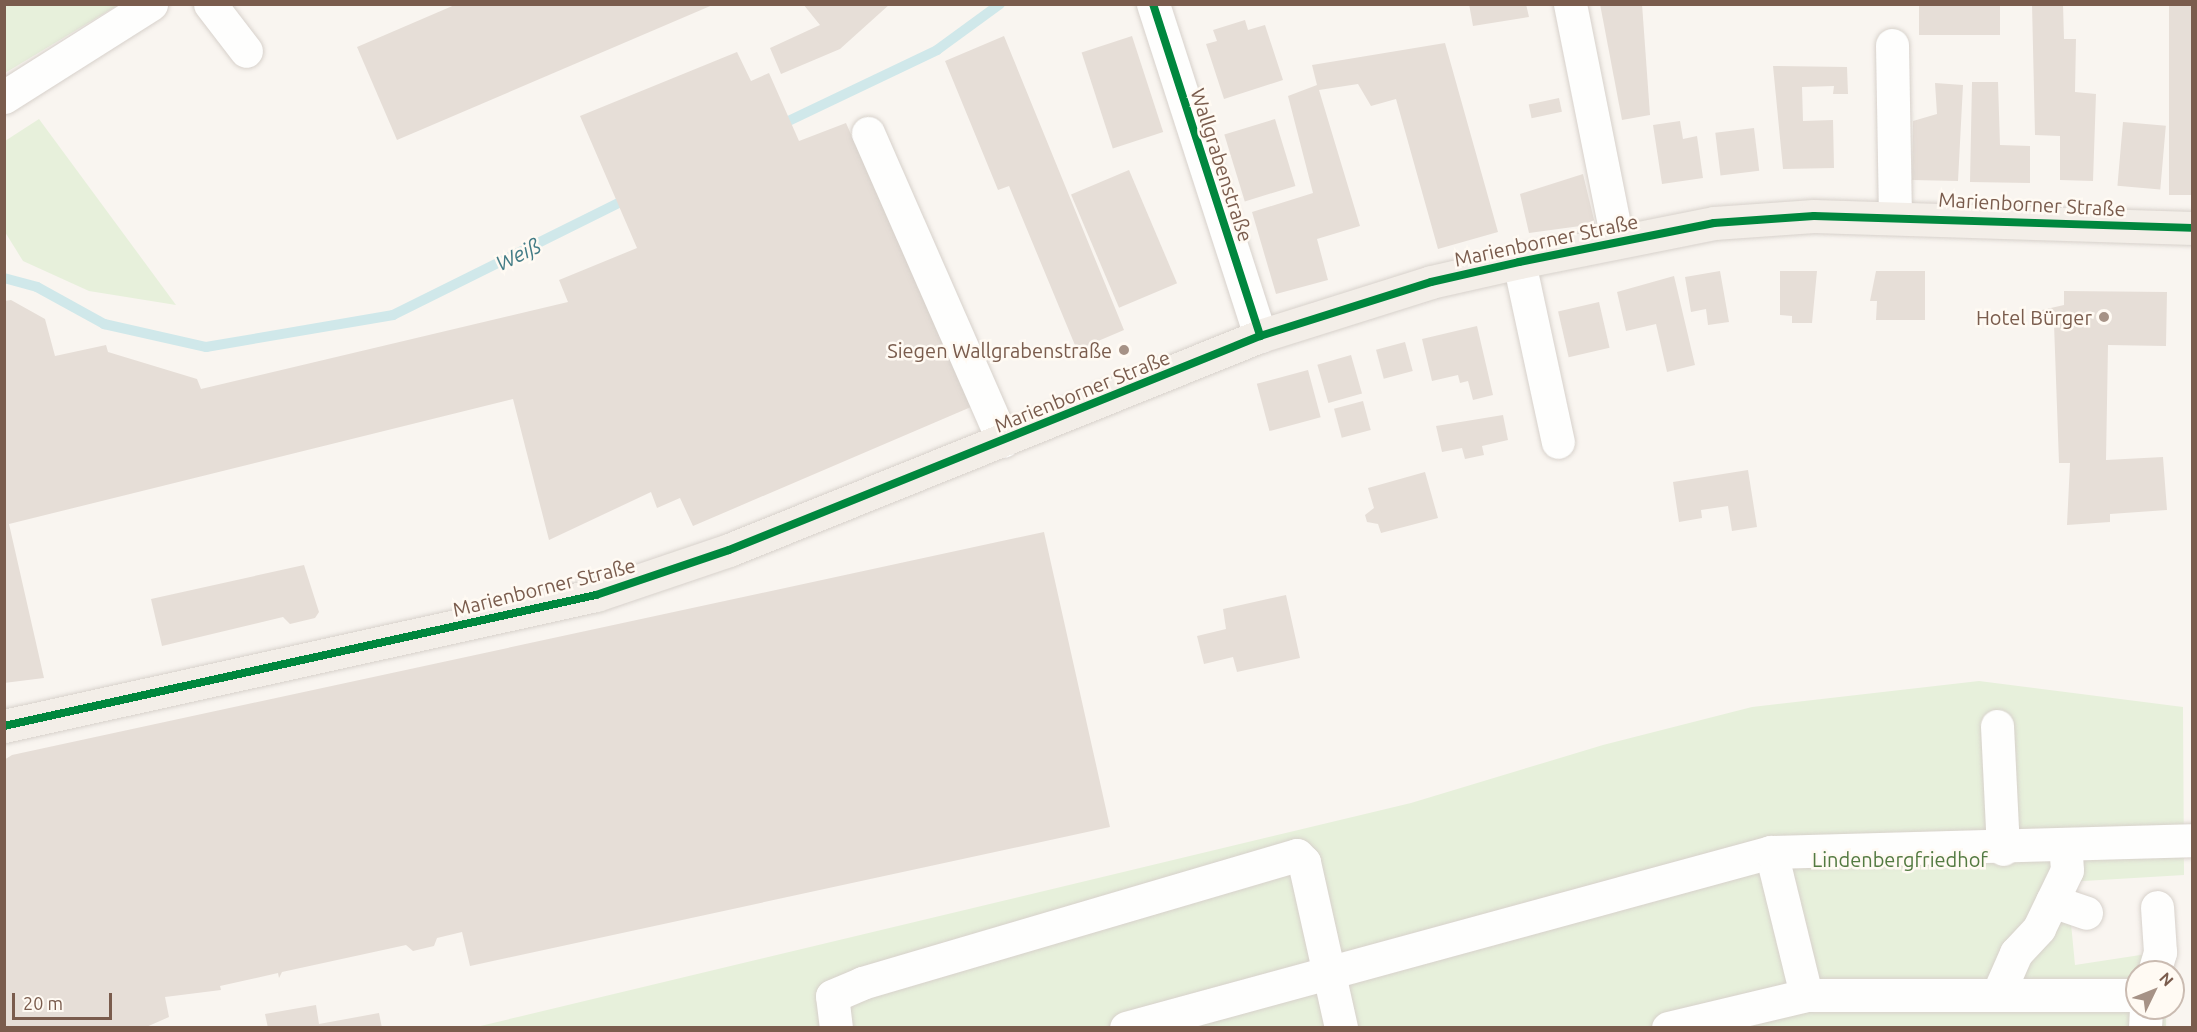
<!DOCTYPE html>
<meta charset="utf-8">
<style>
body{margin:0}
#map{position:relative;width:2197px;height:1032px;overflow:hidden;background:#f9f5f0;font-family:Ubuntu,sans-serif}
div>[style]{position:absolute}
.green>*{inset:0;background:#e7f0db}
.stream>*{height:10px;margin:-5px;padding:0 5px;transform-origin:5px;border-radius:5px;background:#d0e8ea}
.building>*{inset:0;background:#e6ded7;transform-origin:0 0}
.roads{filter:drop-shadow(0 0 2px #d7d1cb) drop-shadow(0 0 2px #d7d1cb)}
.minor>*{height:33px;margin:-16.5px;padding:0 16.5px;transform-origin:16.5px;border-radius:16.5px;background:#fefefd}
.major>*{height:33px;margin:-16.5px;padding:0 16.5px;transform-origin:16.5px;border-radius:16.5px;background:#f3eee8}
.cycleway>*{height:8px;margin:-4px;padding:0 4px;transform-origin:4px;border-radius:4px;background:#00873e}
.dots>*{width:16px;height:16px;translate:-50% -50%;box-sizing:border-box;border:3px solid #fffaf3;border-radius:50%}
span{translate:-50% -50%;white-space:nowrap;text-align:center;line-height:1.15;-webkit-text-stroke:5px #fffaf3;paint-order:stroke}
.street-label{font-size:20px;color:#7a5c4d}
.poi-label{font-size:20px;color:#7a5c4d}
.right{translate:-100% -50%;text-align:right}
.park-label{font-size:20px;color:#537a41}
.water-label{font-size:21px;color:#437c86;font-style:italic}
.frame{position:absolute;inset:0;border:6px solid #7a5c4d;pointer-events:none}
.north{position:absolute;left:2125px;top:960px;width:60px;height:60px;box-sizing:border-box;background:#fffaf3;border:2px solid #cabbb1;border-radius:50%;rotate:47deg;font-size:16px;font-weight:700;line-height:24px;text-align:center;color:#7a5c4d}
.north::after{content:'';display:block;margin:auto;width:21px;height:27px;background:#a69286;clip-path:polygon(50% 0,100% 100%,50% 72%,0 100%)}
.scale{position:absolute;left:12px;top:993px;width:100px;height:27px;box-sizing:border-box;border:3px solid #7a5c4d;border-top:0;padding-left:8px;font-size:18px;line-height:21px;white-space:nowrap;color:#7a5c4d;-webkit-text-stroke:4px #fffaf3;paint-order:stroke}
</style>
<div id="map">
<div class="green">
<div style="clip-path:polygon(5px 4px,118px 4px,118px 5px,5px 73px)"></div>
<div style="clip-path:polygon(39px 119px,176px 305px,89px 291px,23px 261px,5px 232px,5px 141px)"></div>
<div style="clip-path:polygon(1979px 681px,2183px 707px,2184px 875px,2067px 882px,2075px 965px,2160px 952px,2167px 972px,2137px 972px,2137px 1008px,2166px 1008px,2166px 1027px,472px 1028px,1411px 803px,1603px 745px,1752px 707px)"></div>
</div>
<div class="stream">
<div style="left:778px;top:126px;width:176px;rotate:-25.5deg"></div>
<div style="left:937px;top:50px;width:78px;rotate:-36.1deg"></div>
<div style="left:4px;top:278px;width:34px;rotate:15deg"></div>
<div style="left:37px;top:287px;width:77px;rotate:28.9deg"></div>
<div style="left:104px;top:324px;width:105px;rotate:12.7deg"></div>
<div style="left:206px;top:347px;width:190px;rotate:-9.7deg"></div>
<div style="left:393px;top:315px;width:263px;rotate:-26.4deg"></div>
</div>
<div class="building">
<div style="clip-path:polygon(457px 4px,715px 4px,397px 140px,357px 47px)"></div>
<div style="clip-path:polygon(803px 4px,890px 4px,840px 49px,781px 74px,770px 48px,820px 25px)"></div>
<div style="clip-path:polygon(1469px 4px,1526px 4px,1529px 17px,1473px 26px)"></div>
<div style="clip-path:polygon(1600px 4px,1642px 4px,1650px 115px,1622px 120px)"></div>
<div style="left:1919px;top:4px;width:81px;height:31px"></div>
<div style="clip-path:polygon(2032px 4px,2063px 4px,2064px 39px,2076px 39px,2075px 92px,2096px 94px,2093px 181px,2060px 180px,2060px 136px,2035px 135px)"></div>
<div style="left:2169px;top:4px;width:23px;height:191px"></div>
<div style="clip-path:polygon(1245px 20px,1248px 30px,1265px 25px,1283px 80px,1224px 99px,1206px 44px,1217px 41px,1213px 30px)"></div>
<div style="clip-path:polygon(1004px 36px,1124px 330px,1077px 350px,1009px 186px,998px 190px,945px 61px)"></div>
<div style="left:1132px;top:36px;width:101px;height:53px;rotate:72deg"></div>
<div style="clip-path:polygon(1445px 43px,1498px 232px,1438px 249px,1396px 99px,1371px 106px,1358px 84px,1319px 90px,1360px 226px,1317px 239px,1328px 280px,1276px 294px,1252px 212px,1313px 193px,1288px 96px,1317px 85px,1312px 65px)"></div>
<div style="clip-path:polygon(737px 52px,751px 81px,769px 73px,799px 141px,846px 123px,971px 407px,693px 526px,680px 498px,657px 508px,651px 492px,549px 540px,513px 399px,9px 524px,44px 678px,4px 683px,4px 301px,11px 300px,45px 319px,55px 356px,106px 345px,108px 352px,197px 379px,201px 389px,568px 302px,559px 280px,637px 248px,580px 116px)"></div>
<div style="clip-path:polygon(1773px 66px,1847px 67px,1848px 94px,1833px 94px,1834px 86px,1802px 87px,1803px 121px,1833px 120px,1834px 168px,1783px 169px)"></div>
<div style="clip-path:polygon(1972px 82px,1998px 82px,2000px 145px,2030px 146px,2030px 183px,1970px 182px)"></div>
<div style="clip-path:polygon(1935px 83px,1963px 85px,1958px 181px,1912px 180px,1913px 121px,1937px 114px)"></div>
<div style="left:1559px;top:98px;width:14px;height:31px;rotate:78deg"></div>
<div style="left:1275px;top:119px;width:70px;height:53px;rotate:73deg"></div>
<div style="clip-path:polygon(1680px 121px,1683px 139px,1697px 136px,1703px 178px,1662px 184px,1653px 125px)"></div>
<div style="left:2123px;top:122px;width:43px;height:64px;rotate:5deg"></div>
<div style="left:1754px;top:128px;width:43px;height:39px;rotate:83deg"></div>
<div style="left:1129px;top:170px;width:123px;height:63px;rotate:67deg"></div>
<div style="clip-path:polygon(1583px 174px,1595px 224px,1529px 233px,1520px 194px)"></div>
<div style="clip-path:polygon(1720px 271px,1729px 322px,1708px 325px,1706px 309px,1691px 312px,1685px 277px)"></div>
<div style="clip-path:polygon(1780px 271px,1817px 271px,1812px 323px,1792px 323px,1792px 316px,1780px 315px)"></div>
<div style="clip-path:polygon(1876px 271px,1925px 271px,1925px 320px,1876px 320px,1877px 301px,1870px 301px)"></div>
<div style="clip-path:polygon(1674px 276px,1695px 365px,1667px 372px,1656px 324px,1626px 331px,1617px 292px)"></div>
<div style="clip-path:polygon(2064px 291px,2167px 292px,2166px 346px,2108px 345px,2106px 460px,2163px 457px,2167px 510px,2110px 514px,2110px 522px,2067px 525px,2070px 463px,2059px 463px,2054px 324px,2041px 324px,2042px 310px,2064px 305px)"></div>
<div style="left:1599px;top:302px;width:47px;height:42px;rotate:77deg"></div>
<div style="clip-path:polygon(1477px 326px,1493px 395px,1473px 400px,1468px 381px,1460px 383px,1458px 375px,1432px 381px,1422px 339px)"></div>
<div style="left:1405px;top:342px;width:30px;height:30px;rotate:75deg"></div>
<div style="left:1351px;top:355px;width:40px;height:35px;rotate:74deg"></div>
<div style="left:1308px;top:370px;width:49px;height:53px;rotate:75deg"></div>
<div style="left:1363px;top:401px;width:30px;height:30px;rotate:75deg"></div>
<div style="clip-path:polygon(1503px 415px,1508px 440px,1482px 446px,1484px 455px,1465px 459px,1462px 448px,1442px 452px,1436px 426px)"></div>
<div style="clip-path:polygon(1748px 470px,1757px 527px,1732px 531px,1728px 506px,1701px 510px,1702px 518px,1679px 522px,1673px 482px)"></div>
<div style="clip-path:polygon(1425px 472px,1438px 518px,1381px 533px,1378px 524px,1367px 522px,1365px 515px,1374px 508px,1368px 488px)"></div>
<div style="clip-path:polygon(1044px 532px,1110px 827px,470px 966px,462px 932px,437px 938px,434px 946px,413px 951px,406px 945px,282px 972px,279px 978px,278px 973px,220px 986px,221px 990px,165px 997px,169px 1017px,144px 1028px,4px 1028px,4px 760px,12px 755px)"></div>
<div style="clip-path:polygon(304px 565px,319px 612px,315px 618px,290px 624px,283px 617px,162px 646px,151px 599px)"></div>
<div style="clip-path:polygon(1286px 595px,1300px 658px,1237px 672px,1233px 657px,1204px 664px,1197px 636px,1226px 629px,1223px 609px)"></div>
<div style="clip-path:polygon(316px 1005px,319px 1024px,379px 1013px,382px 1028px,268px 1028px,265px 1014px)"></div>
</div>
<div class="roads">
<div class="minor">
<div style="left:210px;top:4px;width:59px;rotate:52.5deg"></div>
<div style="left:1153px;top:4px;width:349px;rotate:72.1deg"></div>
<div style="left:1570px;top:4px;width:241px;rotate:78.7deg"></div>
<div style="left:1892px;top:45px;width:169px;rotate:89deg"></div>
<div style="left:4px;top:97px;width:174px;rotate:-32.3deg"></div>
<div style="left:868px;top:133px;width:336px;rotate:66.3deg"></div>
<div style="left:1519px;top:262px;width:184px;rotate:77.8deg"></div>
<div style="left:1997px;top:726px;width:123px;rotate:87.2deg"></div>
<div style="left:1771px;top:852px;width:147px;rotate:76.2deg"></div>
<div style="left:2052px;top:901px;width:36px;rotate:19deg"></div>
<div style="left:2154px;top:972px;width:21px;rotate:-73deg"></div>
<div style="left:2160px;top:952px;width:45px;rotate:-93.8deg"></div>
<div style="left:1998px;top:994px;width:45px;rotate:-66.3deg"></div>
<div style="left:2016px;top:953px;width:34px;rotate:-47deg"></div>
<div style="left:2039px;top:928px;width:64px;rotate:-64.2deg"></div>
<div style="left:2067px;top:870px;width:26px;rotate:-94deg"></div>
<div style="left:836px;top:1028px;width:32px;rotate:-97deg"></div>
<div style="left:832px;top:996px;width:33px;rotate:-23deg"></div>
<div style="left:862px;top:983px;width:453px;rotate:-16.4deg"></div>
<div style="left:1297px;top:855px;width:10px;rotate:45deg"></div>
<div style="left:1304px;top:862px;width:170px;rotate:77.4deg"></div>
<div style="left:1126px;top:1028px;width:669px;rotate:-15.26deg"></div>
<div style="left:1771px;top:852px;width:421px;rotate:-1.6deg"></div>
<div style="left:1668px;top:1028px;width:142px;rotate:-13.4deg"></div>
<div style="left:1806px;top:995px;width:331px"></div>
<div style="left:2145px;top:1028px;width:20px;rotate:-87deg"></div>
</div>
<div class="major">
<div style="left:4px;top:726px;width:606px;rotate:-12.48deg"></div>
<div style="left:596px;top:595px;width:140px;rotate:-18.7deg"></div>
<div style="left:729px;top:550px;width:573px;rotate:-21.95deg"></div>
<div style="left:1260px;top:336px;width:179px;rotate:-17.5deg"></div>
<div style="left:1431px;top:282px;width:90px;rotate:-12.8deg"></div>
<div style="left:1519px;top:262px;width:199px;rotate:-11.3deg"></div>
<div style="left:1714px;top:223px;width:100px;rotate:-4deg"></div>
<div style="left:1814px;top:216px;width:378px;rotate:1.8deg"></div>
</div>
</div>
<div class="cycleway">
<div style="left:1153px;top:4px;width:349px;rotate:72.1deg"></div>
<div style="left:4px;top:726px;width:606px;rotate:-12.48deg"></div>
<div style="left:596px;top:595px;width:140px;rotate:-18.7deg"></div>
<div style="left:729px;top:550px;width:573px;rotate:-21.95deg"></div>
<div style="left:1260px;top:336px;width:179px;rotate:-17.5deg"></div>
<div style="left:1431px;top:282px;width:90px;rotate:-12.8deg"></div>
<div style="left:1519px;top:262px;width:199px;rotate:-11.3deg"></div>
<div style="left:1714px;top:223px;width:100px;rotate:-4deg"></div>
<div style="left:1814px;top:216px;width:378px;rotate:1.8deg"></div>
</div>
<div class="dots">
<div style="left:2104px;top:317px;background:#a69286"></div>
<div style="left:1124px;top:350px;background:#a69286"></div>
</div>
<div class="street-label">
<span style="left:1222px;top:165px;rotate:72deg">Wallgrabenstraße</span>
<span style="left:2032px;top:204px;rotate:3deg">Marienborner Straße</span>
<span style="left:1546px;top:240px;rotate:-12deg">Marienborner Straße</span>
<span style="left:1082px;top:391px;rotate:-22deg">Marienborner Straße</span>
<span style="left:544px;top:587px;rotate:-14deg">Marienborner Straße</span>
</div>
<div class="poi-label">
<span class="right" style="left:2092px;top:317px">Hotel Bürger</span>
<span class="right" style="left:1112px;top:350px">Siegen Wallgrabenstraße</span>
</div>
<div class="park-label">
<span style="left:1900px;top:859px">Lindenbergfriedhof</span>
</div>
<div class="water-label">
<span style="left:518px;top:254px;rotate:-26deg">Weiß</span>
</div>
<div class="frame"></div>
<div class="north">N</div>
<div class="scale">20 m</div>
</div>
